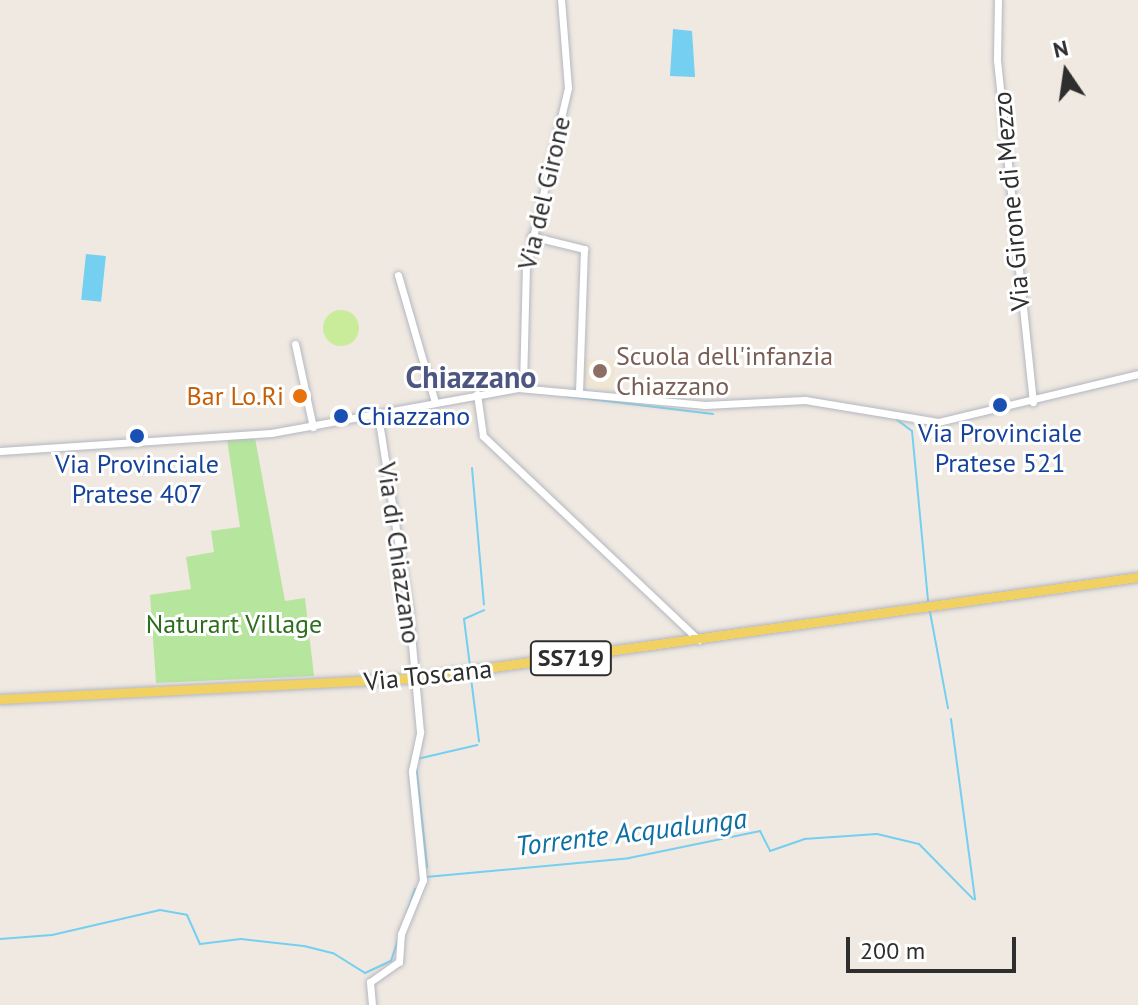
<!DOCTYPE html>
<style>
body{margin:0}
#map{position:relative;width:1138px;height:1005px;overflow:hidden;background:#efe9e1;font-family:"PT Sans",sans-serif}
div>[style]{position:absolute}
.education>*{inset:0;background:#f0e6d1}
.green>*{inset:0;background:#b6e59e}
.pitch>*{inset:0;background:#c9ec9a}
.round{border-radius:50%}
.water>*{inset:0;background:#75cff0;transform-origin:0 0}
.stream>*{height:2px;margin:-1px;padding:0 1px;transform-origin:1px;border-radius:1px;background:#75cff0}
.roads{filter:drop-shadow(0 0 2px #b4b7c1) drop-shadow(0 0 2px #b4b7c1)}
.minor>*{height:7px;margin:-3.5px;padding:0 3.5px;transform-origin:3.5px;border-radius:3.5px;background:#fff}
.major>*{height:9px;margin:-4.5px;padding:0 4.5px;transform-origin:4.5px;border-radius:4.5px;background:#f2d163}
.dots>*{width:22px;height:22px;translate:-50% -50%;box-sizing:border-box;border:4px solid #fff;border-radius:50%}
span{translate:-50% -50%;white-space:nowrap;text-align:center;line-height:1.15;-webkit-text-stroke:6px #fff;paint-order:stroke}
.shield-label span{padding:2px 6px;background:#fff;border:2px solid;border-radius:6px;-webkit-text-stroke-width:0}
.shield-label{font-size:24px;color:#2e2e2e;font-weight:700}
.street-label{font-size:26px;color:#2e2e2e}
.education-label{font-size:26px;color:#785e54}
.left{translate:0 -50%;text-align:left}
.food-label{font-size:26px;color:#c56008}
.right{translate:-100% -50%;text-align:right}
.transit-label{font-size:26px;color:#164399}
.park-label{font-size:26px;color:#2c6e1b}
.water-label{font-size:28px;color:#0d6fa3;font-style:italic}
.quarter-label{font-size:30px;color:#4d5680;font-weight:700}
.north{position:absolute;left:1026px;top:32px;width:80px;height:80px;-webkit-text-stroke:6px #fff;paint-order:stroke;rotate:347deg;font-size:22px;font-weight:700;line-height:32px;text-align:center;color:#2e2e2e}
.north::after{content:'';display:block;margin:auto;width:28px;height:36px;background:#2e2e2e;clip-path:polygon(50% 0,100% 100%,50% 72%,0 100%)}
.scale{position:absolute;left:846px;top:937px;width:170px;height:36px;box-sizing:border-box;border:4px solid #2e2e2e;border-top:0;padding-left:10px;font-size:24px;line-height:28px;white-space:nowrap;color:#2e2e2e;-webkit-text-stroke:6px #fff;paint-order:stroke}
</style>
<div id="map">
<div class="education">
<div style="clip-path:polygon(585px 359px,616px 360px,612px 391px,584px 385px)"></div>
</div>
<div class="green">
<div style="clip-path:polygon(255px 438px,285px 601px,305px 598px,314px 676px,156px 683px,150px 595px,191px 589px,186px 557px,214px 552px,211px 531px,240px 527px,227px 439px)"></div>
</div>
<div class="pitch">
<div class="round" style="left:323px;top:310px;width:36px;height:36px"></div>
</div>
<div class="water">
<div style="clip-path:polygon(673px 29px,692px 31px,695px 77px,670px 76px)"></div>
<div style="left:86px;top:254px;width:20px;height:46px;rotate:6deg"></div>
</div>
<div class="stream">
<div style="left:565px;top:396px;width:149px;rotate:6.9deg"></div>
<div style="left:896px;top:419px;width:20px;rotate:37deg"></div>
<div style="left:912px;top:431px;width:171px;rotate:84.6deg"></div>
<div style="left:472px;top:468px;width:137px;rotate:85deg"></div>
<div style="left:930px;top:612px;width:98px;rotate:79.4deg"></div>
<div style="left:470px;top:666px;width:47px;rotate:-97.3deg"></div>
<div style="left:464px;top:619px;width:22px;rotate:-24deg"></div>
<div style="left:471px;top:678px;width:64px;rotate:82.8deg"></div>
<div style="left:951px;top:719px;width:182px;rotate:82.4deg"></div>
<div style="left:417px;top:759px;width:62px;rotate:-13.1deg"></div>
<div style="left:416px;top:765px;width:103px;rotate:83.8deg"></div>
<div style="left:426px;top:877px;width:204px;rotate:-5.3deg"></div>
<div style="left:629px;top:858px;width:134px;rotate:-11.6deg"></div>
<div style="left:760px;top:831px;width:22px;rotate:63deg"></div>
<div style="left:770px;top:851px;width:36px;rotate:-19deg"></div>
<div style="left:804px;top:839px;width:73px;rotate:-3.9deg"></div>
<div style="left:877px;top:834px;width:43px;rotate:13.4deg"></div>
<div style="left:919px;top:844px;width:77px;rotate:45.5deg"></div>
<div style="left:0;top:939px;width:52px;rotate:-4.4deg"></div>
<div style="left:52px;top:935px;width:111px;rotate:-13deg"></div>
<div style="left:160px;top:910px;width:27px;rotate:10deg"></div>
<div style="left:187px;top:915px;width:32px;rotate:66deg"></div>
<div style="left:200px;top:944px;width:41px;rotate:-7deg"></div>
<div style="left:241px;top:939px;width:63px;rotate:6.3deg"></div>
<div style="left:304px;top:946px;width:30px;rotate:14deg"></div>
<div style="left:333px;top:953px;width:38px;rotate:32deg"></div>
<div style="left:365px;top:973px;width:29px;rotate:-25deg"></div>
<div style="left:391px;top:961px;width:76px;rotate:-71.6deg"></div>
</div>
<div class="roads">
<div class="minor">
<div style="left:998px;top:0;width:60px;rotate:91deg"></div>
<div style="left:997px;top:60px;width:344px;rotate:84deg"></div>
<div style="left:531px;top:236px;width:55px;rotate:13.8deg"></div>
<div style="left:584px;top:249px;width:143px;rotate:92deg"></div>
<div style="left:398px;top:275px;width:132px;rotate:73.8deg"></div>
<div style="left:295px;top:344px;width:85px;rotate:77.8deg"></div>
<div style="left:523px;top:387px;width:120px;rotate:-88.6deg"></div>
<div style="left:526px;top:267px;width:184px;rotate:-76.8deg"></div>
<div style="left:568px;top:88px;width:88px;rotate:-94.5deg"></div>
<div style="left:477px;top:394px;width:42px;rotate:81.9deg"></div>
<div style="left:483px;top:436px;width:297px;rotate:43.4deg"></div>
<div style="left:0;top:451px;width:272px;rotate:-3.8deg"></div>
<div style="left:271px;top:433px;width:251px;rotate:-10.3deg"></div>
<div style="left:518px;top:388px;width:188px;rotate:5.2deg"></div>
<div style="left:705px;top:405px;width:100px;rotate:-2.9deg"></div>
<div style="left:805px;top:400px;width:135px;rotate:9.4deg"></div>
<div style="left:938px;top:422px;width:206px;rotate:-13.5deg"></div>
<div style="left:372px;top:1005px;width:23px;rotate:-95deg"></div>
<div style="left:370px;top:982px;width:35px;rotate:-35deg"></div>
<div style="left:399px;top:962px;width:28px;rotate:-86deg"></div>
<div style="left:401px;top:934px;width:58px;rotate:-67.8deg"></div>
<div style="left:423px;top:880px;width:110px;rotate:-95.8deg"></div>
<div style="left:412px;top:771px;width:40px;rotate:-78deg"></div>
<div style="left:420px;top:732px;width:121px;rotate:-95.2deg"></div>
<div style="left:409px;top:611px;width:198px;rotate:-99deg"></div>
</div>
<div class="major">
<div style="left:0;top:699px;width:416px;rotate:-2.9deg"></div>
<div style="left:415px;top:678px;width:730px;rotate:-7.95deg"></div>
</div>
</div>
<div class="dots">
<div style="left:600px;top:371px;background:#8d6e63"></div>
<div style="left:300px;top:396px;background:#e8710a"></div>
<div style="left:1000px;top:405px;background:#1a4fb4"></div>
<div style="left:341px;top:416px;background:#1a4fb4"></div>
<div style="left:137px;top:436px;background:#1a4fb4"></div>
</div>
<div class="shield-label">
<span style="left:571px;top:658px">SS719</span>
</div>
<div class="street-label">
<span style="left:544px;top:193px;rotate:-77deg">Via del Girone</span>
<span style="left:1011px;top:201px;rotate:-95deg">Via Girone di Mezzo</span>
<span style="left:399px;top:553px;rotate:82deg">Via di Chiazzano</span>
<span style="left:428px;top:675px;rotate:-6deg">Via Toscana</span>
</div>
<div class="education-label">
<span class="left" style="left:616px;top:371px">Scuola dell'infanzia<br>Chiazzano</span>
</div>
<div class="food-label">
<span class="right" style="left:284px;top:396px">Bar Lo.Ri</span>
</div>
<div class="transit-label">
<span class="left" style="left:357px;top:416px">Chiazzano</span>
<span style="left:1000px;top:448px">Via Provinciale<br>Pratese 521</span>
<span style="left:137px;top:479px">Via Provinciale<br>Pratese 407</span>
</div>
<div class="park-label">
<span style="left:234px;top:624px">Naturart Village</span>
</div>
<div class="water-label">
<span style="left:631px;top:832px;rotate:-7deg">Torrente Acqualunga</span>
</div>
<div class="quarter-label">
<span style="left:471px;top:377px">Chiazzano</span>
</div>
<div class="north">N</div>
<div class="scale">200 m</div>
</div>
